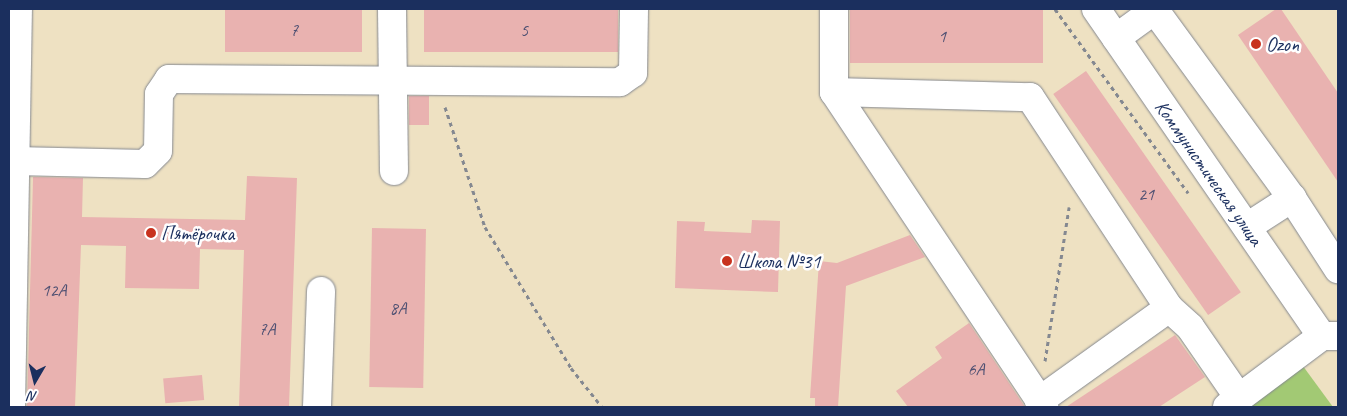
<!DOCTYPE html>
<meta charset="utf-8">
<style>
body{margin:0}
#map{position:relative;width:1347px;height:416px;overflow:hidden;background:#eee1c2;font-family:Caveat,sans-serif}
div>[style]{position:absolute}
.green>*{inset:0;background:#a2c974}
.building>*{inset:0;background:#e9b2b0;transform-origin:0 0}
.path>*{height:3px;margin-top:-1.5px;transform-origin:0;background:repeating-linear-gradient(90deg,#848890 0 4px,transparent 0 8px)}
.roads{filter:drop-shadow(0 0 1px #848890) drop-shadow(0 0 1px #848890)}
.minor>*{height:28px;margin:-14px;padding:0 14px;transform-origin:14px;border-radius:14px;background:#fff}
.dots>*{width:14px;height:14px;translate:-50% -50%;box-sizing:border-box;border:2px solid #fff;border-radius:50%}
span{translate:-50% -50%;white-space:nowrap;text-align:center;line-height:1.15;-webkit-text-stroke:5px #fff;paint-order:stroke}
.number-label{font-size:18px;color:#4e5072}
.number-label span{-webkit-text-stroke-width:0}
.poi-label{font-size:20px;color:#1b2f5e}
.left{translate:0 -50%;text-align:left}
.street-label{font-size:20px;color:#1b2f5e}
.frame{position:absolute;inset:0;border:10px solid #1b2f5e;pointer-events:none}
.north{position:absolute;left:10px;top:356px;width:50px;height:50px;-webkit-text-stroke:4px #fff;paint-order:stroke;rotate:188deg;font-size:14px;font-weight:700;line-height:20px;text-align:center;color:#1b2f5e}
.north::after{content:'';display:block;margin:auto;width:18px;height:22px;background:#1b2f5e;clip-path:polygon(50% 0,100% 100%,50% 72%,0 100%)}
</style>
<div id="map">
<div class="green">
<div style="clip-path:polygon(1300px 362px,1333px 407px,1239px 407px)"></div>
</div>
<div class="building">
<div style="left:225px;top:9px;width:137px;height:43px"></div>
<div style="left:424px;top:9px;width:194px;height:43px"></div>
<div style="left:850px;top:9px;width:193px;height:54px"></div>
<div style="clip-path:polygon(1276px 9px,1281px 9px,1338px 93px,1338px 182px,1238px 35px)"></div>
<div style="left:1086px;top:71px;width:270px;height:40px;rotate:55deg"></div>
<div style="left:409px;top:96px;width:20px;height:29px"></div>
<div style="clip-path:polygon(247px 176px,297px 178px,289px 407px,239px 407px,244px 250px,200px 249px,199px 289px,125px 288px,126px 246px,81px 245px,75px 407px,27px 407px,33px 177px,83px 178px,82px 217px,245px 220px)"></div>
<div style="clip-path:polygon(752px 220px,780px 221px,778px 292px,675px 288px,677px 221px,705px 222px,704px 231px,751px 233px)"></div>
<div style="left:372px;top:228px;width:54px;height:159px;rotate:1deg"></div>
<div style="clip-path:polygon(910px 235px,925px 257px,846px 286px,838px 407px,815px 407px,815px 398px,810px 398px,819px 261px,837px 263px)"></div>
<div style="clip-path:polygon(969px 323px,1025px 407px,908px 407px,896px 391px,942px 358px,935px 347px)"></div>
<div style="clip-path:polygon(1175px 335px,1205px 377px,1159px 407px,1066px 407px)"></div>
<div style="left:202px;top:375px;width:25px;height:39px;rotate:85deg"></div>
</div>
<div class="path">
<div style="left:1055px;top:9px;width:227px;rotate:54.1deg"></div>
<div style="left:445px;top:107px;width:126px;rotate:71.6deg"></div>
<div style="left:485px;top:227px;width:165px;rotate:58.6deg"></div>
<div style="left:571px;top:368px;width:50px;rotate:51.5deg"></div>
<div style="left:1045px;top:361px;width:156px;rotate:-81.1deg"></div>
</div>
<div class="roads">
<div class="minor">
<div style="left:392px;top:9px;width:162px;rotate:89.3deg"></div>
<div style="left:834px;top:9px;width:83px;rotate:90deg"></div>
<div style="left:834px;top:92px;width:379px;rotate:56.3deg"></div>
<div style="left:1096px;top:9px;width:397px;rotate:55.4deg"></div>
<div style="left:1154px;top:9px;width:234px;rotate:53.9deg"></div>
<div style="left:1292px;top:198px;width:85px;rotate:57.1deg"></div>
<div style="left:1116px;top:38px;width:49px;rotate:-35.9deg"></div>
<div style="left:834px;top:92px;width:196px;rotate:1.5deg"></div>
<div style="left:1030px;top:97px;width:253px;rotate:56.6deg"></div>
<div style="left:1169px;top:308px;width:160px;rotate:144.4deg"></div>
<div style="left:15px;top:161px;width:130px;rotate:1.3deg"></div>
<div style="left:145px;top:164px;width:18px;rotate:-45deg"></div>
<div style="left:158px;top:151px;width:57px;rotate:-89deg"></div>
<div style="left:159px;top:94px;width:18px;rotate:-56deg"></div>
<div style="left:169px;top:79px;width:451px;rotate:0.4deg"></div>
<div style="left:620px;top:82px;width:16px;rotate:-35deg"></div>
<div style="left:633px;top:73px;width:64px;rotate:-89.1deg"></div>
<div style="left:1247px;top:227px;width:54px;rotate:-32.8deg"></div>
<div style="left:1169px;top:308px;width:28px;rotate:42deg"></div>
<div style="left:1190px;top:327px;width:86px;rotate:55.4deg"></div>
<div style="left:11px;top:407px;width:398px;rotate:-89deg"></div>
<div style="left:317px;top:407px;width:116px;rotate:-88deg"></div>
<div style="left:1227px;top:407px;width:119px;rotate:-36.8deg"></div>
<div style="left:1322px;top:336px;width:16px"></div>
</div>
</div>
<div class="dots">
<div style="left:1256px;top:44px;background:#c8321e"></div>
<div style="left:151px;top:233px;background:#c8321e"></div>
<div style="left:727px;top:261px;background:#c8321e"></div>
</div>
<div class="number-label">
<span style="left:294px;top:30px">7</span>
<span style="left:524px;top:30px">5</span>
<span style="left:942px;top:36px">1</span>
<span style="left:1146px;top:194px">21</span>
<span style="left:54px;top:290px">12А</span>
<span style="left:398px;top:308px">8А</span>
<span style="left:267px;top:329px">7А</span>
<span style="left:976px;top:369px">6А</span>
</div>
<div class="poi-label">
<span class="left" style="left:1266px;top:44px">Ozon</span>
<span class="left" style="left:161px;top:233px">Пятёрочка</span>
<span class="left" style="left:737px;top:261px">Школа №31</span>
</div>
<div class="street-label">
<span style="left:1209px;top:173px;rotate:55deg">Коммунистическая улица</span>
</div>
<div class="frame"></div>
<div class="north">N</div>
</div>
